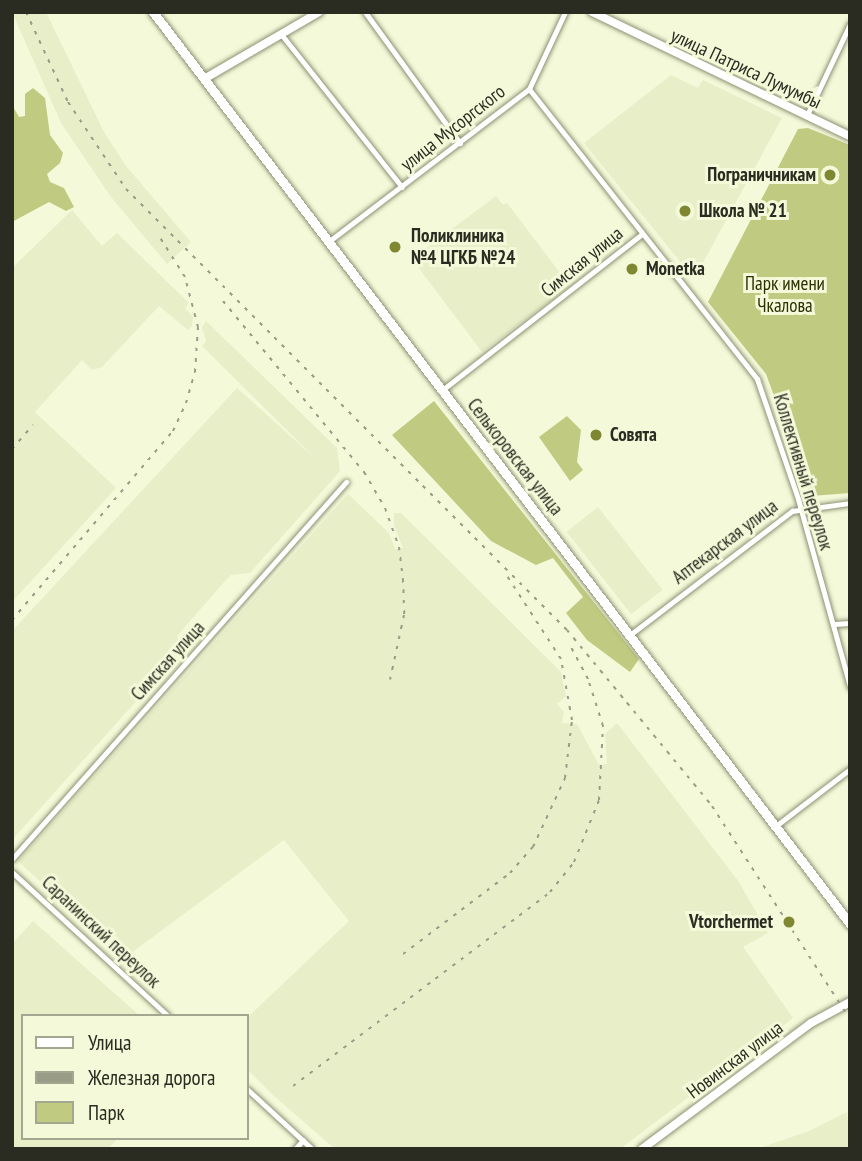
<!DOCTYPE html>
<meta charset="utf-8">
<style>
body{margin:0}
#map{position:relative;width:862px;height:1161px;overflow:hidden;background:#f4f9d9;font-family:"PT Sans Narrow",sans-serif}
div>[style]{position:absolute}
.built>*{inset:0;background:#e8eec8;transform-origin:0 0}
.green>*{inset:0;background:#c0ca80}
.roads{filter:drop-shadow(0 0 2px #8d9174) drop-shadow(0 0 2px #8d9174)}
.street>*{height:5px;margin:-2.5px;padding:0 2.5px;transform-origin:2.5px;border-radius:2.5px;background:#fff}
.secondary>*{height:8px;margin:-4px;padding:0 4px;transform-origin:4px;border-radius:4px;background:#fff}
.primary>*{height:9px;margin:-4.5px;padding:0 4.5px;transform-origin:4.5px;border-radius:4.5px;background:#fff}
.rail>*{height:2px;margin-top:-1px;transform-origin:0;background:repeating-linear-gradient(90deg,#999c86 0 3.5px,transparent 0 10.5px)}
.dots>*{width:19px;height:19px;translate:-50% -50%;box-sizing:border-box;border:4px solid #f4f9d9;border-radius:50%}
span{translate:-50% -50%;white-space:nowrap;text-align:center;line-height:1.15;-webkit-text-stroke:6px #f4f9d9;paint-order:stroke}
.street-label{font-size:19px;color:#2b2c21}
.poi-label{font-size:19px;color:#2b2c21;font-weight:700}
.right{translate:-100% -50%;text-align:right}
.left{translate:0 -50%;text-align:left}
.park-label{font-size:19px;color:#2c3003}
.frame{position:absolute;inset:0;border:14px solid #2b2c21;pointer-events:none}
.legend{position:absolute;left:21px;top:1014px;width:228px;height:126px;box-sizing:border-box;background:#f4f9d9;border:2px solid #a4a78f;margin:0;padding:9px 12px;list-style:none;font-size:21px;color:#2b2c21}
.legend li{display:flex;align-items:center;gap:14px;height:35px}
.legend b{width:35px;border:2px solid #a4a78f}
</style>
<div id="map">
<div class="built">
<div style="clip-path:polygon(12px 12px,46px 12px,104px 132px,126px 166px,191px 242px,167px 264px,111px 197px,61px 123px)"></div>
<div style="clip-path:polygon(671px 75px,698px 88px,703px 80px,782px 118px,694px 279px,584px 143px)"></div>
<div style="clip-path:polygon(496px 196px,503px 205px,507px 203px,570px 286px,482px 352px,412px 259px)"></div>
<div style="clip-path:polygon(72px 210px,102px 246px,117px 233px,189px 303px,185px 308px,193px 317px,192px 326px,188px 330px,159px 306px,102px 367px,92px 370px,82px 360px,35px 412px,116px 488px,12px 602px,12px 268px)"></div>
<div style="clip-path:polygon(206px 321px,337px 448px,340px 471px,250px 573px,231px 575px,225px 581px,177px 636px,181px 651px,12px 840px,12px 631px,237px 388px,317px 460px,202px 346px,206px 341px,202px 327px)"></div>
<div style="clip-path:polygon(348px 494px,389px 533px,395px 549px,403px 548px,394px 525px,394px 513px,401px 513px,561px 672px,566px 696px,557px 704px,564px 712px,562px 723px,577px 724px,599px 765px,607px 764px,605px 734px,617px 723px,739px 882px,768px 933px,743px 947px,793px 1018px,620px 1149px,335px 1149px,274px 1096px,247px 1069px,247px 1018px,349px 921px,284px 840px,123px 959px,18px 861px)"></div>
<div style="left:598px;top:507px;width:105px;height:40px;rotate:52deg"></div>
<div style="clip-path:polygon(33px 921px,140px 1016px,23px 1016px,23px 1138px,118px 1138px,108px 1149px,12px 1149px,12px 944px)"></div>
<div style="clip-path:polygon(847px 1112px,850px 1149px,757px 1149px,809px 1131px)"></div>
</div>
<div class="green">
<div style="clip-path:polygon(33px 88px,45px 98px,50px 135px,63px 153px,60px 163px,47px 174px,50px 182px,64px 188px,74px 207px,66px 211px,49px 202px,12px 222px,12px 105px,19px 117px,25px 116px,25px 94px)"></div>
<div style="clip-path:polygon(808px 128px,850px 145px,850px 493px,811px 496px,766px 374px,708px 302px,798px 129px)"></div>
<div style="clip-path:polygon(434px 401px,639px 659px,630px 672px,587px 640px,566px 613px,583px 597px,553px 558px,536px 565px,491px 541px,392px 435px)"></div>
<div style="clip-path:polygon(567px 416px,581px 430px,577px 462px,583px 470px,570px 481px,539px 437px)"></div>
</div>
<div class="roads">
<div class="street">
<div style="left:365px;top:12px;width:162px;rotate:54.1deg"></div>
<div style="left:281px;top:34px;width:195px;rotate:51.7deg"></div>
<div style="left:529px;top:89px;width:369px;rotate:51.8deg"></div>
<div style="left:757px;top:379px;width:127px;rotate:71.1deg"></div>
<div style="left:798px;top:499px;width:195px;rotate:74.5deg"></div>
<div style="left:807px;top:115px;width:101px;rotate:-64.7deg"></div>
<div style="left:328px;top:242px;width:253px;rotate:-37.3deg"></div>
<div style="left:529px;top:89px;width:85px;rotate:-64.9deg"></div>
<div style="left:441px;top:391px;width:255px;rotate:-38deg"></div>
<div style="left:834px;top:624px;width:16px;rotate:-4deg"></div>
<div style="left:631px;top:634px;width:203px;rotate:-37.4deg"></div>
<div style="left:792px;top:511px;width:59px;rotate:-7.9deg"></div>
<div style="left:777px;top:825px;width:92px;rotate:-37.5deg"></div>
<div style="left:12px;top:859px;width:504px;rotate:-48.46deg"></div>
<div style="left:12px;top:872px;width:212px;rotate:42.7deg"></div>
<div style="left:247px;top:1089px;width:88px;rotate:42.7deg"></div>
<div style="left:295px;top:1149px;width:12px;rotate:-48deg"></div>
</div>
<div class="secondary">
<div style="left:592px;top:12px;width:286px;rotate:25.7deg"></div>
<div style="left:204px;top:79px;width:133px;rotate:-30.2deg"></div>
<div style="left:642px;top:1149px;width:211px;rotate:-36.7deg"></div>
<div style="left:811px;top:1023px;width:44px;rotate:-28.3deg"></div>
</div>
<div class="primary">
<div style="left:153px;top:12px;width:1148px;rotate:52.61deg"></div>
</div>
</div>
<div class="rail">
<div style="left:26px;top:12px;width:99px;rotate:65deg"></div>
<div style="left:68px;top:102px;width:105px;rotate:56.3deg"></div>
<div style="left:126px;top:189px;width:624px;rotate:45deg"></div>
<div style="left:567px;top:630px;width:228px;rotate:50.5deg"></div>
<div style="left:712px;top:806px;width:254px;rotate:57.1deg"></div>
<div style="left:223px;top:301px;width:222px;rotate:50.5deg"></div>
<div style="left:364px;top:472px;width:42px;rotate:59.7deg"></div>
<div style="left:385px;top:508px;width:41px;rotate:70.3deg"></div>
<div style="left:399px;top:547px;width:32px;rotate:83deg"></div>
<div style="left:403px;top:579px;width:36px;rotate:88deg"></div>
<div style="left:404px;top:615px;width:66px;rotate:102.2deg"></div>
<div style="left:12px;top:449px;width:32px;rotate:-49deg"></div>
<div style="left:12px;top:620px;width:248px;rotate:-49.6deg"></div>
<div style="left:173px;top:431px;width:31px;rotate:-65deg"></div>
<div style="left:186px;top:403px;width:32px;rotate:-74deg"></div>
<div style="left:195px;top:372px;width:45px;rotate:-86.2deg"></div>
<div style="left:198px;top:327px;width:52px;rotate:-104.6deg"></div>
<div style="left:185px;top:277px;width:49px;rotate:-122.4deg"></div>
<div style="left:403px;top:954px;width:134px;rotate:-37.1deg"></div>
<div style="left:510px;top:873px;width:35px;rotate:-49deg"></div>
<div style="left:533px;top:847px;width:76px;rotate:-65.1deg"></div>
<div style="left:565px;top:778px;width:58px;rotate:-83.1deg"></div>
<div style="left:572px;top:720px;width:62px;rotate:-100.2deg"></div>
<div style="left:561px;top:659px;width:99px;rotate:-123deg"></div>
<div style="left:293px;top:1086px;width:322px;rotate:-37deg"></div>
<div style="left:550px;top:892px;width:38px;rotate:-51deg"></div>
<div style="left:574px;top:862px;width:67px;rotate:-68deg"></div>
<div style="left:599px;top:800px;width:74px;rotate:-86.9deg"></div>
<div style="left:603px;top:726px;width:49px;rotate:-107.7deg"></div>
<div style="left:588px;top:679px;width:38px;rotate:-118deg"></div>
</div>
<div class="dots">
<div style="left:830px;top:175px;background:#7f8733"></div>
<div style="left:685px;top:211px;background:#7f8733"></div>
<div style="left:395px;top:247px;background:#7f8733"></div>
<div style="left:632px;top:269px;background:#7f8733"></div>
<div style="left:596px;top:435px;background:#7f8733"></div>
<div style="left:789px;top:922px;background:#7f8733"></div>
</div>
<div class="street-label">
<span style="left:746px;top:69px;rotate:25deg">улица Патриса Лумумбы</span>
<span style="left:453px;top:128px;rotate:-38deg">улица Мусоргского</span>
<span style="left:582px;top:262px;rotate:-39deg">Симская улица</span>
<span style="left:515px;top:457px;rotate:52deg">Селькоровская улица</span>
<span style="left:803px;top:472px;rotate:73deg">Коллективный переулок</span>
<span style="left:725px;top:542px;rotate:-37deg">Аптекарская улица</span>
<span style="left:168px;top:661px;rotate:-48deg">Симская улица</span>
<span style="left:101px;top:932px;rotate:43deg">Саранинский переулок</span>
<span style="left:735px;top:1060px;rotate:-37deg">Новинская улица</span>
</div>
<div class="poi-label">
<span class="right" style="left:816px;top:175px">Пограничникам</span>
<span class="left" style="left:699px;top:211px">Школа № 21</span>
<span class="left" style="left:411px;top:247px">Поликлиника<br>№4 ЦГКБ №24</span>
<span class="left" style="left:646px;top:269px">Monetka</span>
<span class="left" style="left:610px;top:435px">Совята</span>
<span class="right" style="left:773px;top:922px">Vtorchermet</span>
</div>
<div class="park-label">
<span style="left:785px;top:295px">Парк имени<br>Чкалова</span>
</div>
<div class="frame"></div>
<ul class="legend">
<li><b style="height:9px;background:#fff"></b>Улица</li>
<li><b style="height:9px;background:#999c86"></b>Железная дорога</li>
<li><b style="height:19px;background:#c0ca80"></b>Парк</li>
</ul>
</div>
